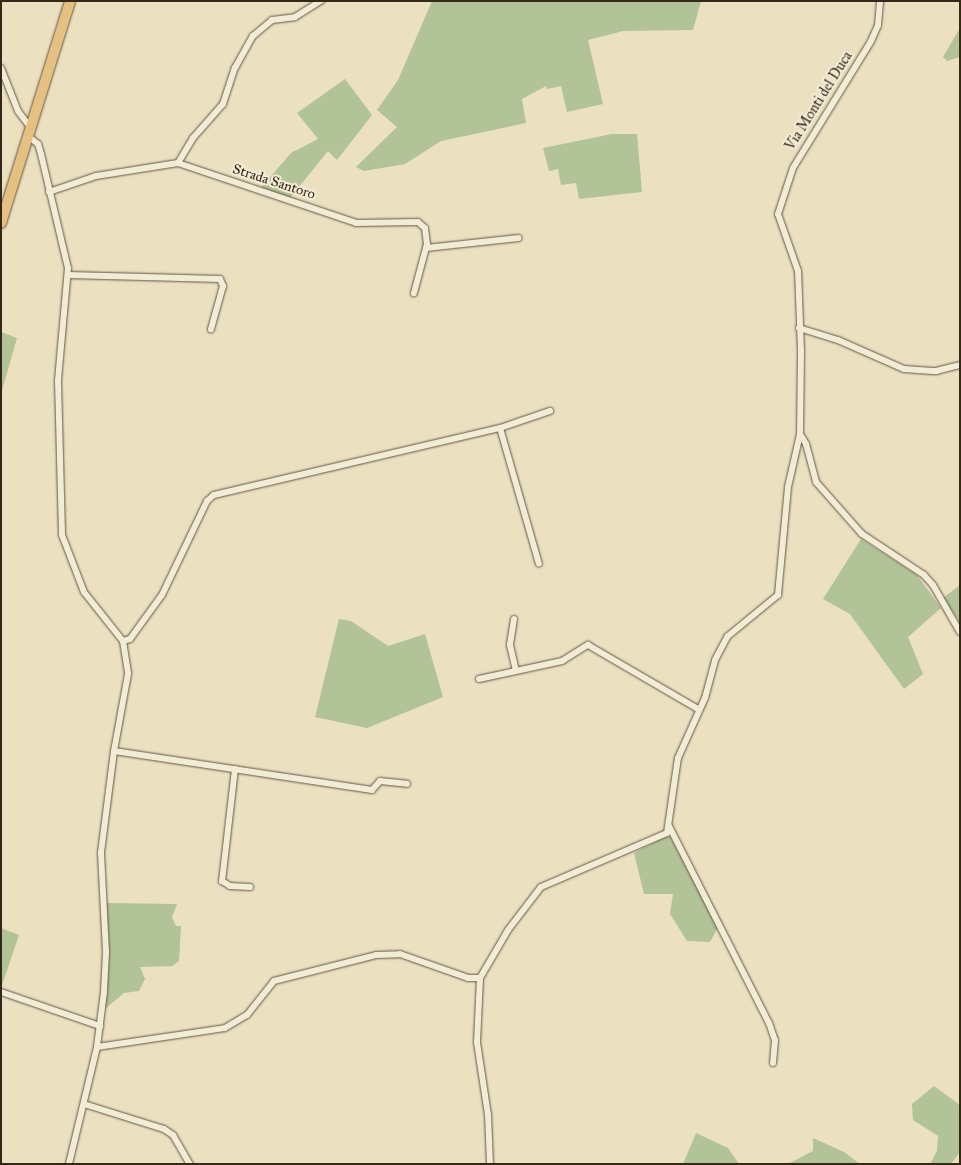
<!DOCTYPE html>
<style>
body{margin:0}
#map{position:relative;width:961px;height:1165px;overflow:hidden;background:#ebe0c0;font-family:"IM FELL Great Primer",serif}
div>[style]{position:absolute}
.green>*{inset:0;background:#b1c397}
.roads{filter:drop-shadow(0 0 1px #635643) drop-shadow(0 0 1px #635643)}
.minor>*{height:6px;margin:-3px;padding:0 3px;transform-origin:3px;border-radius:3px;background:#f2ebd6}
.primary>*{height:10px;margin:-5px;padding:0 5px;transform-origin:5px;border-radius:5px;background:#e6c080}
span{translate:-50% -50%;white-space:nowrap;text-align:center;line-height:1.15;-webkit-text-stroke:4px #f2ebd6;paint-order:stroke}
.street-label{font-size:14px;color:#362819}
.frame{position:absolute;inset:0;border:2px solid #362819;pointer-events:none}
</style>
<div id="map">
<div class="green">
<div style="clip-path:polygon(432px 1px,701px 1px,693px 30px,623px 31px,588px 40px,603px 104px,567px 112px,561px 86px,547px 89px,546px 86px,522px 99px,526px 123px,441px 141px,405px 164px,364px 171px,356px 167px,397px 127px,377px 110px,398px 80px)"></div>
<div style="clip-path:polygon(960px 28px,960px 57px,947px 61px,943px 57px)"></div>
<div style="clip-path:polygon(345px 79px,372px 115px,337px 160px,328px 151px,289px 199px,259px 190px,291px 153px,318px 139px,297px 113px)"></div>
<div style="clip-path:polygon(612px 134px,637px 134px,642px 192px,579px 199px,576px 183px,561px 185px,558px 169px,549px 171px,543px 148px)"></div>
<div style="clip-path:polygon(1px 332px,17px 338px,1px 394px)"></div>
<div style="clip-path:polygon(861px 539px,917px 575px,941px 608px,908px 637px,923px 674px,904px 689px,850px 614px,823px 599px)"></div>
<div style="clip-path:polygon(960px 585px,960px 622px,943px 598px)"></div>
<div style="clip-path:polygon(339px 619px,351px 621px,388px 646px,425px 634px,443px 697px,367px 728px,315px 717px)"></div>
<div style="clip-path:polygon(667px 836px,671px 838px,718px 927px,710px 942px,687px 941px,670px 914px,673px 894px,644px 894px,634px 853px)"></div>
<div style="clip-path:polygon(106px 903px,177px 904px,172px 917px,176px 926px,181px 926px,179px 961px,172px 966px,140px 967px,145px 979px,139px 991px,124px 993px,104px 1010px)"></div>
<div style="clip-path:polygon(1px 928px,19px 935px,1px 988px)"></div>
<div style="clip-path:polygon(934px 1086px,960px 1105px,960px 1152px,951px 1164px,930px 1164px,937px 1151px,938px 1136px,913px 1120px,912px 1104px)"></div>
<div style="clip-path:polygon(696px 1133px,728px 1148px,739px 1164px,683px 1164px)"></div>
<div style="clip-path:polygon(813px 1138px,844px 1152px,860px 1164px,788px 1164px,813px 1151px)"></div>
</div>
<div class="roads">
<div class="minor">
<div style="left:1px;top:68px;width:46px;rotate:68.4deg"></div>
<div style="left:18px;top:111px;width:21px;rotate:53deg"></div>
<div style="left:28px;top:136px;width:13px;rotate:39deg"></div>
<div style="left:38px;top:144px;width:10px;rotate:73deg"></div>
<div style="left:41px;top:154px;width:117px;rotate:76.7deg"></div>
<div style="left:68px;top:268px;width:113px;rotate:95.1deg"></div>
<div style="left:58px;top:381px;width:154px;rotate:88.5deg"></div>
<div style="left:62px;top:535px;width:61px;rotate:68.9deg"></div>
<div style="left:84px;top:592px;width:63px;rotate:51.5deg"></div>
<div style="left:123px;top:641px;width:33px;rotate:81deg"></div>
<div style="left:128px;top:674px;width:78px;rotate:100.3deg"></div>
<div style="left:114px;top:751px;width:103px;rotate:97.3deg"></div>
<div style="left:101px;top:853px;width:99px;rotate:87.1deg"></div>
<div style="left:106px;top:952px;width:40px;rotate:92.9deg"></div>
<div style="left:104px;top:992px;width:55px;rotate:97.3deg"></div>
<div style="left:97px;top:1047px;width:120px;rotate:103.5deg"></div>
<div style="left:178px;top:163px;width:29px;rotate:-59deg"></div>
<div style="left:193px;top:138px;width:45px;rotate:-48.6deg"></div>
<div style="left:223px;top:104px;width:38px;rotate:-72deg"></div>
<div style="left:235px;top:68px;width:37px;rotate:-61deg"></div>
<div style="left:253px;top:36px;width:25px;rotate:-40deg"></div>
<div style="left:272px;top:20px;width:23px;rotate:-7deg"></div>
<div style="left:295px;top:17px;width:31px;rotate:-32deg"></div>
<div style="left:49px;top:192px;width:50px;rotate:-18.8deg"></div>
<div style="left:96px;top:176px;width:83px;rotate:-9deg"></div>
<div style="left:178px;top:163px;width:188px;rotate:18.6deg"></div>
<div style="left:356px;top:223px;width:62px;rotate:-0.9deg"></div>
<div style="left:418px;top:222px;width:9px;rotate:41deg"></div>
<div style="left:425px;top:228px;width:16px;rotate:83deg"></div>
<div style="left:427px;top:244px;width:51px;rotate:104.9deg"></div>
<div style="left:426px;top:248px;width:93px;rotate:-6.2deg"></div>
<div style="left:68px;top:275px;width:152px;rotate:1.5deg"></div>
<div style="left:220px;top:279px;width:8px;rotate:67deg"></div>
<div style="left:223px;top:286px;width:45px;rotate:105.6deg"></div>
<div style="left:799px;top:328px;width:41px;rotate:17.1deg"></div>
<div style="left:838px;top:340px;width:72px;rotate:23.7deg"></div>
<div style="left:904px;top:369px;width:32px;rotate:4deg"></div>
<div style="left:936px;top:371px;width:25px;rotate:-14deg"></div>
<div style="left:500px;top:428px;width:141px;rotate:74deg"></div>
<div style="left:800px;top:434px;width:12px;rotate:59deg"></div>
<div style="left:806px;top:444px;width:39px;rotate:75deg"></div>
<div style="left:816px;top:482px;width:69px;rotate:48.5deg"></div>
<div style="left:862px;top:534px;width:74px;rotate:33.5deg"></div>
<div style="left:924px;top:575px;width:13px;rotate:48deg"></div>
<div style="left:933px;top:585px;width:54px;rotate:60.1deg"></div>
<div style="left:514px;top:619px;width:26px;rotate:99deg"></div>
<div style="left:510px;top:645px;width:26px;rotate:77deg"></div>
<div style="left:123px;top:641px;width:7px;rotate:-16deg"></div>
<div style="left:130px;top:639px;width:54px;rotate:-54deg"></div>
<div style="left:162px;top:595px;width:104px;rotate:-64.4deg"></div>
<div style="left:207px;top:501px;width:9px;rotate:-41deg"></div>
<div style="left:214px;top:495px;width:294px;rotate:-13.2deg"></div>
<div style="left:500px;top:428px;width:53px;rotate:-18.8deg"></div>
<div style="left:479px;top:679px;width:85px;rotate:-12.2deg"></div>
<div style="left:562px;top:661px;width:31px;rotate:-32deg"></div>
<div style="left:588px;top:645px;width:127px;rotate:30.2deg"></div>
<div style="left:114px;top:751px;width:261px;rotate:8.6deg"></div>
<div style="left:372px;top:790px;width:12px;rotate:-48deg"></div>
<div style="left:380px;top:781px;width:27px;rotate:6deg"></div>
<div style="left:235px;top:769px;width:113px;rotate:96.6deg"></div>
<div style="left:222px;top:881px;width:9px;rotate:32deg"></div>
<div style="left:230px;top:886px;width:20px;rotate:3deg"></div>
<div style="left:669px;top:826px;width:221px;rotate:63.1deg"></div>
<div style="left:769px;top:1023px;width:18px;rotate:71deg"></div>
<div style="left:775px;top:1040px;width:23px;rotate:95deg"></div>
<div style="left:1px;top:992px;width:105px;rotate:19deg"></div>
<div style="left:97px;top:1047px;width:129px;rotate:-8.4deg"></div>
<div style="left:225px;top:1028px;width:26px;rotate:-31deg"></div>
<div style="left:247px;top:1015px;width:43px;rotate:-51.5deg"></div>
<div style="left:274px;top:981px;width:105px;rotate:-14.3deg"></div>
<div style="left:376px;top:955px;width:24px;rotate:-2deg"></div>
<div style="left:400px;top:954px;width:72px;rotate:19.4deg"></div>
<div style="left:468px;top:978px;width:12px"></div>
<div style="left:84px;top:1104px;width:84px;rotate:17.4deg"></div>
<div style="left:164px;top:1129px;width:11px;rotate:34deg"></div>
<div style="left:173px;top:1135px;width:34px;rotate:60deg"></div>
<div style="left:490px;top:1164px;width:49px;rotate:-92.3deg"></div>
<div style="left:488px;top:1115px;width:74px;rotate:-98.6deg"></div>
<div style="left:477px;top:1042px;width:64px;rotate:-87.3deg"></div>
<div style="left:480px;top:978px;width:56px;rotate:-59.7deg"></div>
<div style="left:508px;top:930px;width:54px;rotate:-52.5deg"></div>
<div style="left:541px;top:887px;width:137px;rotate:-23.2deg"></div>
<div style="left:667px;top:833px;width:76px;rotate:-81.7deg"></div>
<div style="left:678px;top:758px;width:66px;rotate:-65.8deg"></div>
<div style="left:705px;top:698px;width:39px;rotate:-75deg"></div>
<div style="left:715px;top:660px;width:27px;rotate:-62deg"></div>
<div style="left:728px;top:636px;width:65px;rotate:-39.4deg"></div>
<div style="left:778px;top:595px;width:108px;rotate:-84.7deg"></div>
<div style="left:788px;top:487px;width:54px;rotate:-77.2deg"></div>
<div style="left:800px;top:434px;width:83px;rotate:-89.3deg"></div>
<div style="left:801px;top:351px;width:80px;rotate:-92.1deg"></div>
<div style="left:798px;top:271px;width:60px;rotate:-109.3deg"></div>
<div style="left:778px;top:214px;width:48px;rotate:-71.9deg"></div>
<div style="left:793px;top:168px;width:149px;rotate:-58.4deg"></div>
<div style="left:871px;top:41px;width:17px;rotate:-66deg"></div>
<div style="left:878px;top:25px;width:24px;rotate:-85deg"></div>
</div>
<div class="primary">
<div style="left:1px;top:223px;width:232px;rotate:-72.7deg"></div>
</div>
</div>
<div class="street-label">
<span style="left:819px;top:101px;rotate:-58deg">Via Monti del Duca</span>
<span style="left:274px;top:182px;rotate:18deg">Strada Santoro</span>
</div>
<div class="frame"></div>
</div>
